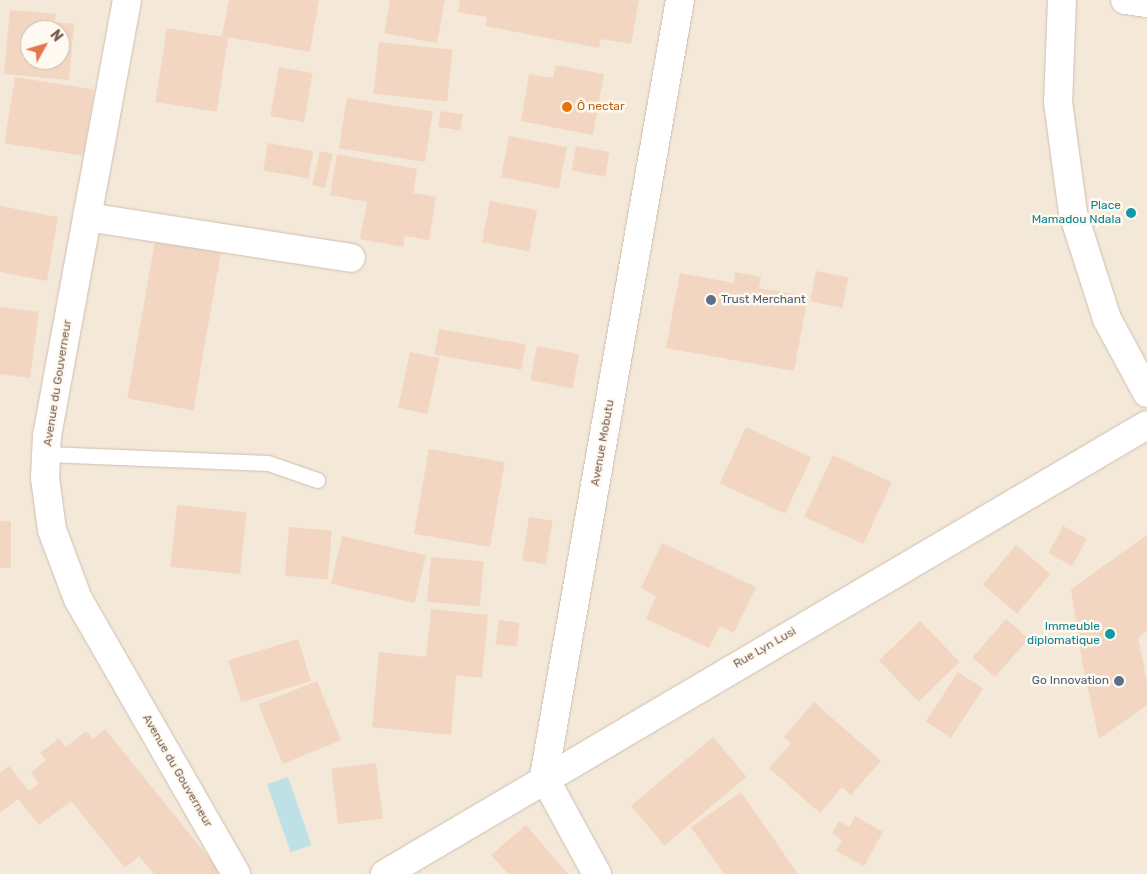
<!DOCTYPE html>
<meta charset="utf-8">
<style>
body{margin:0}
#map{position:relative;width:1147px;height:874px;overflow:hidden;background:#fcf6ea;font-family:Rubik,sans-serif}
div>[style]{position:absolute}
.residential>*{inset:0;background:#f4e8d9}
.water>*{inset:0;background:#bee0e7;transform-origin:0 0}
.building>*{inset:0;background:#f2d6c2;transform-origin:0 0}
.roads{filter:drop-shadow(0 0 1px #cfbeaf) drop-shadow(0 0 1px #cfbeaf)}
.lane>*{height:15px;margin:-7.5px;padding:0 7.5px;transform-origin:7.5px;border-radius:7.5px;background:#fff}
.street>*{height:28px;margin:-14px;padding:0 14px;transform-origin:14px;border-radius:14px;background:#fff}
.secondary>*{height:28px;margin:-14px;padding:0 14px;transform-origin:14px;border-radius:14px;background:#fff}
.dots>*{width:14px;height:14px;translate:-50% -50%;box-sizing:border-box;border:2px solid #fffaf1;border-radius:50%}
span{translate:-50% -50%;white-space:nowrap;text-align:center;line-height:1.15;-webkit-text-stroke:5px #fffaf1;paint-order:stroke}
.food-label{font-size:12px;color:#c56008}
.left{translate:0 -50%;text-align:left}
.culture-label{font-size:12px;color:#0d838f}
.right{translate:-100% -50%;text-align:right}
.service-label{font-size:12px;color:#4e5e75}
.street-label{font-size:12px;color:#785d4d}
.north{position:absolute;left:20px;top:20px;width:50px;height:50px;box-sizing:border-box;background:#fffaf1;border:1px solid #c9bbaf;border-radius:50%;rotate:51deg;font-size:14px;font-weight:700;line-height:20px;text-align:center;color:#785d4d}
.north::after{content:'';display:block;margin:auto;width:18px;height:22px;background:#e47652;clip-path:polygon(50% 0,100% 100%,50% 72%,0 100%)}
</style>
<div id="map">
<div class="residential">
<div style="clip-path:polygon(evenodd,0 0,1147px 0,1147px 874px,0 874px,0 0,30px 30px,60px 30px,60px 60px,30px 60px,30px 30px)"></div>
</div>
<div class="water">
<div style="left:288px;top:777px;width:72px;height:22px;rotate:71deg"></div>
</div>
<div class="building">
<div style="clip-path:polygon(229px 0,319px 0,310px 52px,222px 36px)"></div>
<div style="clip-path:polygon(390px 0,445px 0,437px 43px,384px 33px)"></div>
<div style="clip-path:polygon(460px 0,639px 0,631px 44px,601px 39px,599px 48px,485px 26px,487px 17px,458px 12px)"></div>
<div style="clip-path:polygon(evenodd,10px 10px,56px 14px,55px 22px,74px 24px,69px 80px,4px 74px,10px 10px,30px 30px,60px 30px,60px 60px,30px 60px,30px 30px)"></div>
<div style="left:167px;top:28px;width:62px;height:75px;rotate:9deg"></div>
<div style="left:379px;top:42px;width:74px;height:52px;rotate:6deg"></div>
<div style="clip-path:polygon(556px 65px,604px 74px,593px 135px,521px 121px,529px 74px,553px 78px)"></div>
<div style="left:279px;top:67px;width:34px;height:50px;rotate:10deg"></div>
<div style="left:15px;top:77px;width:80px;height:67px;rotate:9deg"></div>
<div style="left:347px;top:98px;width:87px;height:51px;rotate:9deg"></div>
<div style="left:441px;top:111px;width:22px;height:16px;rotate:10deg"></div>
<div style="left:509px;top:136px;width:59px;height:42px;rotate:11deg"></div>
<div style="left:268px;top:143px;width:46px;height:28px;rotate:10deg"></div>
<div style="left:576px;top:146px;width:34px;height:25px;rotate:10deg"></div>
<div style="left:320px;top:151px;width:13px;height:35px;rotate:13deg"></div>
<div style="clip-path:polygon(337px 154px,417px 169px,413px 193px,436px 197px,429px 240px,405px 236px,403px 247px,360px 239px,367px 202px,330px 195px)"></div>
<div style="left:490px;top:201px;width:48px;height:42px;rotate:11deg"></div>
<div style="clip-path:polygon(0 206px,58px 217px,47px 281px,0 272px)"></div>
<div style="left:155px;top:241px;width:67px;height:160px;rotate:10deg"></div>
<div style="left:816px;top:271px;width:33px;height:31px;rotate:11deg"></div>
<div style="clip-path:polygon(735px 272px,761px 277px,759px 288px,808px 296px,794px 371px,666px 348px,680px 273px,734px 283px)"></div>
<div style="clip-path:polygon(0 307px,39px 312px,30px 378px,0 374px)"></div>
<div style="left:439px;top:329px;width:88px;height:26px;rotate:10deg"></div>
<div style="left:537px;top:346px;width:43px;height:35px;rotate:11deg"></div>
<div style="left:410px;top:352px;width:30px;height:57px;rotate:12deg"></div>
<div style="left:746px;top:427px;width:72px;height:62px;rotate:25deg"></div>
<div style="left:429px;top:449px;width:77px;height:86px;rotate:10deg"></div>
<div style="left:833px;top:455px;width:65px;height:68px;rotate:25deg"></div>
<div style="left:177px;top:505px;width:70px;height:62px;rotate:6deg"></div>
<div style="left:529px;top:517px;width:24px;height:44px;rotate:9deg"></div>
<div style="left:0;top:521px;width:11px;height:47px"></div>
<div style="left:1063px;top:526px;width:27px;height:31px;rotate:28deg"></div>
<div style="left:289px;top:527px;width:43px;height:49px;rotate:5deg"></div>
<div style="clip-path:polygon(1147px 535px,1147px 630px,1138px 638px,1147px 682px,1147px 705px,1099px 739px,1083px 667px,1071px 589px)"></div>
<div style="left:342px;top:536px;width:86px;height:49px;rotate:13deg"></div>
<div style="clip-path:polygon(662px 543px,756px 587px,734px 633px,720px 626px,709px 648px,646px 619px,656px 596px,641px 588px)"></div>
<div style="left:1016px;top:545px;width:45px;height:52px;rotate:40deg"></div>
<div style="left:431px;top:557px;width:53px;height:45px;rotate:5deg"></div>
<div style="clip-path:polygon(431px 609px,488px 615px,482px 678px,456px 675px,451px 735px,372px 727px,379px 652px,426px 657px)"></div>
<div style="left:1006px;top:619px;width:30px;height:51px;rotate:41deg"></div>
<div style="left:499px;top:620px;width:21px;height:24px;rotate:8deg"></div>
<div style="left:920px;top:621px;width:57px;height:57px;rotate:46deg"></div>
<div style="left:298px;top:639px;width:44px;height:73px;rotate:73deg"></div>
<div style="left:958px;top:672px;width:30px;height:59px;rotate:33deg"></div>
<div style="left:317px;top:681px;width:64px;height:63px;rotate:68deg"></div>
<div style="clip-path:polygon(814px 702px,881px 761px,851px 795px,842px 787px,820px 813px,769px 768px,791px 743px,784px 737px)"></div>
<div style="clip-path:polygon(105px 729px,222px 874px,154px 874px,139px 856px,125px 868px,71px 801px,39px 825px,18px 799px,0 813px,0 773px,9px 766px,29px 791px,39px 783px,31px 773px,46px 760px,40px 753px,59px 738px,66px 747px,86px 731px,93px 739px)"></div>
<div style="left:713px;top:737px;width:52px;height:107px;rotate:50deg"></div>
<div style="left:376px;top:763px;width:56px;height:45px;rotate:83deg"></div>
<div style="clip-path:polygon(741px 792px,798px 874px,724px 874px,691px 827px)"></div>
<div style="clip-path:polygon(855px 816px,883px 832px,864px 866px,836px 851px,842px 840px,832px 833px,839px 821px,850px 827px)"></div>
<div style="clip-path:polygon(526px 825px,568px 874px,508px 874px,491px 855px)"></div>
</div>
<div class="roads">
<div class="lane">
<div style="left:46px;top:454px;width:222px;rotate:2.3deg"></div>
<div style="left:268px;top:463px;width:52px;rotate:19.1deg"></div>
</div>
<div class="street">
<div style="left:127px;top:0;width:442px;rotate:100.4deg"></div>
<div style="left:47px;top:435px;width:43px;rotate:92.7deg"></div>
<div style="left:45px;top:478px;width:52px;rotate:82.3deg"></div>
<div style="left:52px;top:530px;width:74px;rotate:69.4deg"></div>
<div style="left:78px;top:599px;width:317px;rotate:60.1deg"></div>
<div style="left:87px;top:217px;width:267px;rotate:8.8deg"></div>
<div style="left:385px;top:874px;width:884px;rotate:-30.51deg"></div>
<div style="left:597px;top:874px;width:111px;rotate:-118.7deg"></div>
<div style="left:544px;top:777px;width:789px;rotate:-80.07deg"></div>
</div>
<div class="secondary">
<div style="left:1062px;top:0;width:102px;rotate:92.2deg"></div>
<div style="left:1058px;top:102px;width:112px;rotate:82.3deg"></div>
<div style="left:1073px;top:213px;width:111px;rotate:72.2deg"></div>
<div style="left:1107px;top:319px;width:84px;rotate:61.6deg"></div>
<div style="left:1125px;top:0;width:22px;rotate:8deg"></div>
</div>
</div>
<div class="dots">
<div style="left:567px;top:107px;background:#e8710a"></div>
<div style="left:1131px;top:213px;background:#0f9aa8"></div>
<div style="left:711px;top:300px;background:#5c6f8a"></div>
<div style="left:1110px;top:634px;background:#0f9aa8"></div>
<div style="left:1119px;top:681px;background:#5c6f8a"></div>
</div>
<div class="food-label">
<span class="left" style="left:577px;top:107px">Ô nectar</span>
</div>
<div class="culture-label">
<span class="right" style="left:1121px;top:213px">Place<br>Mamadou Ndala</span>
<span class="right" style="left:1100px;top:634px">Immeuble<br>diplomatique</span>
</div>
<div class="service-label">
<span class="left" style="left:721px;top:300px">Trust Merchant</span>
<span class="right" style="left:1109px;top:681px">Go Innovation</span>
</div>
<div class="street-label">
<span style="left:58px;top:383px;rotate:-81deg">Avenue du Gouverneur</span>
<span style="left:603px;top:443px;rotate:-80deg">Avenue Mobutu</span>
<span style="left:765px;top:648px;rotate:-30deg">Rue Lyn Lusi</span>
<span style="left:177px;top:771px;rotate:60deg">Avenue du Gouverneur</span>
</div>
<div class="north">N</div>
</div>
